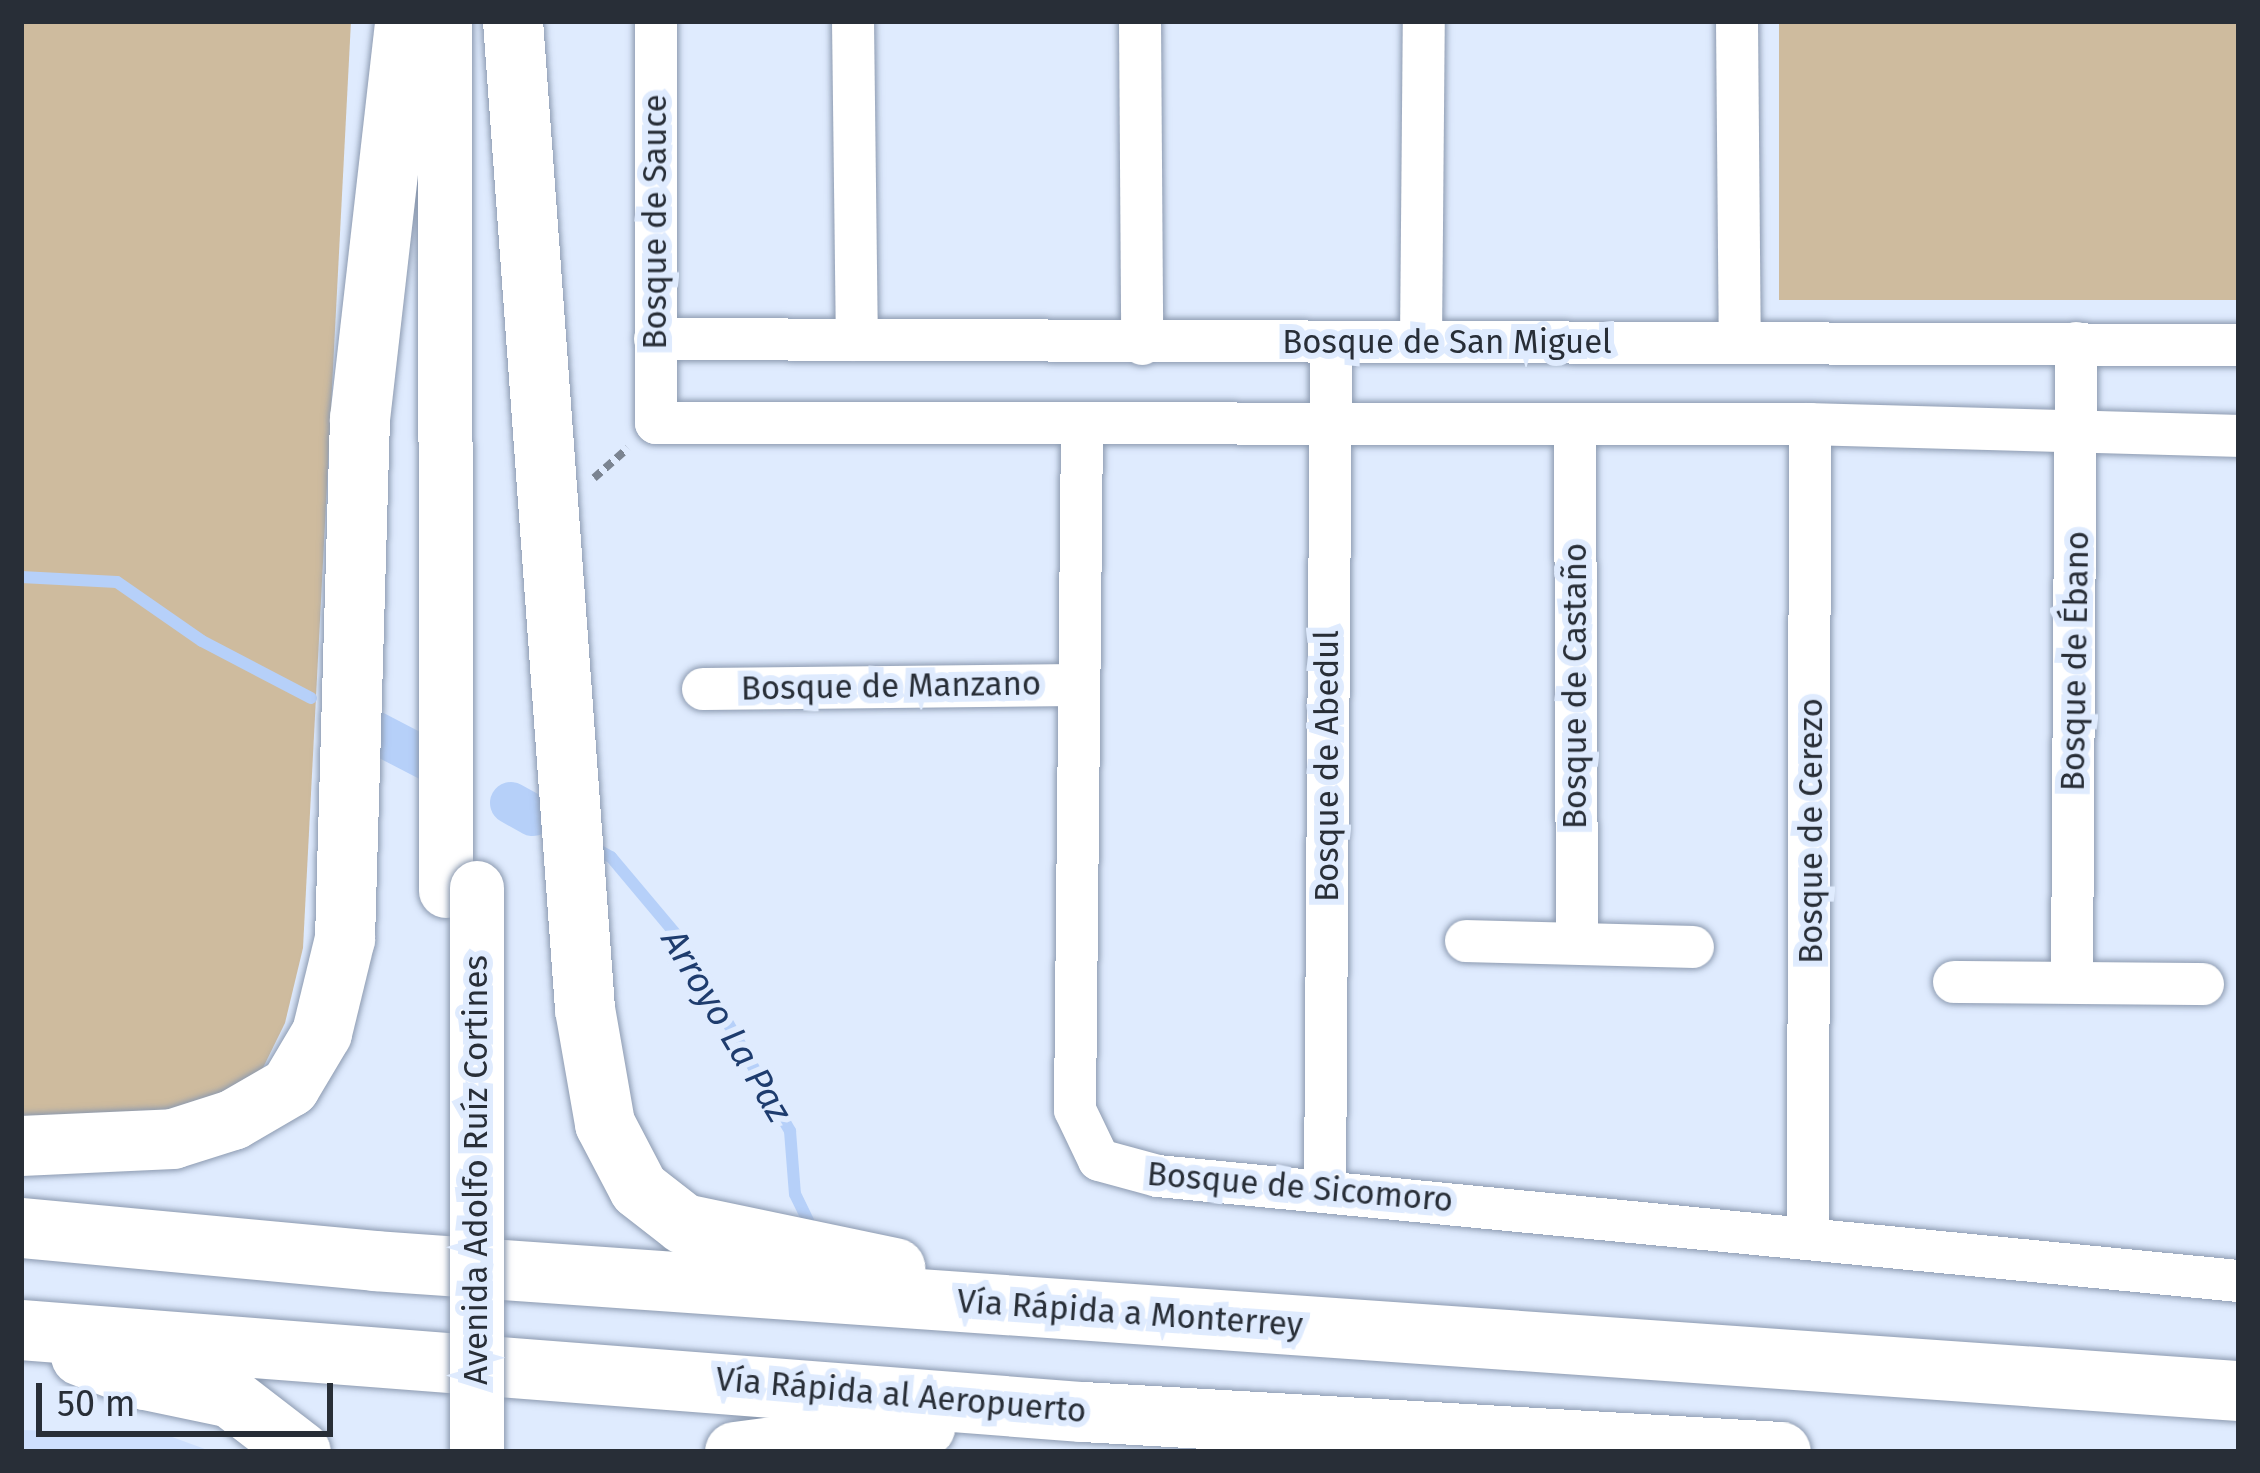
<!DOCTYPE html>
<meta charset="utf-8">
<style>
body{margin:0}
#map{position:relative;width:2260px;height:1473px;overflow:hidden;background:#dfebfe;font-family:"Fira Sans",sans-serif}
div>[style]{position:absolute}
.built>*{inset:0;background:#cddffd}
.green>*{inset:0;background:#cebb9e;transform-origin:0 0}
.stream>*{height:12px;margin:-6px;padding:0 6px;transform-origin:6px;border-radius:6px;background:#b6d0f9}
.canal>*{height:42px;margin:-21px;padding:0 21px;transform-origin:21px;border-radius:21px;background:#b6d0f9}
.path>*{height:8px;margin-top:-4px;transform-origin:0;background:repeating-linear-gradient(90deg,#7b8491 0 9px,transparent 0 15px)}
.roads{filter:drop-shadow(0 0 3px #8c9ab0) drop-shadow(0 0 3px #8c9ab0)}
.minor>*{height:42px;margin:-21px;padding:0 21px;transform-origin:21px;border-radius:21px;background:#fff}
.major>*{height:54px;margin:-27px;padding:0 27px;transform-origin:27px;border-radius:27px;background:#fff}
.highway>*{height:60px;margin:-30px;padding:0 30px;transform-origin:30px;border-radius:30px;background:#fff}
.bridges{filter:drop-shadow(0 0 3px #8c9ab0) drop-shadow(0 0 3px #8c9ab0)}
.major-bridge>*{height:54px;margin:-27px;padding:0 27px;transform-origin:27px;border-radius:27px;background:#fff}
span{translate:-50% -50%;white-space:nowrap;text-align:center;line-height:1.15;-webkit-text-stroke:12px #dfebfe;paint-order:stroke}
.street-label{font-size:33px;color:#282e37}
.water-label{font-size:36px;color:#1e3c6e;font-style:italic}
.frame{position:absolute;inset:0;border:24px solid #282e37;pointer-events:none}
.scale{position:absolute;left:36px;top:1383px;width:297px;height:54px;box-sizing:border-box;border:6px solid #282e37;border-top:0;padding-left:15px;font-size:36px;line-height:42px;white-space:nowrap;color:#282e37;-webkit-text-stroke:9px #dfebfe;paint-order:stroke}
</style>
<div id="map">
<div class="built">
<div style="clip-path:polygon(21px 1430px,164px 1434px,213px 1452px,21px 1452px)"></div>
</div>
<div class="green">
<div style="clip-path:polygon(21px 21px,351px 21px,303px 948px,285px 1023px,258px 1078px,155px 1127px,21px 1118px)"></div>
<div style="left:1779px;top:21px;width:460px;height:279px"></div>
</div>
<div class="stream">
<div style="left:21px;top:577px;width:96px;rotate:3deg"></div>
<div style="left:117px;top:582px;width:103px;rotate:34.8deg"></div>
<div style="left:202px;top:641px;width:123px;rotate:27.6deg"></div>
<div style="left:591px;top:846px;width:23px;rotate:29deg"></div>
<div style="left:611px;top:857px;width:106px;rotate:50deg"></div>
<div style="left:679px;top:938px;width:223px;rotate:60.1deg"></div>
<div style="left:790px;top:1131px;width:63px;rotate:85.5deg"></div>
<div style="left:795px;top:1194px;width:39px;rotate:64deg"></div>
</div>
<div class="canal">
<div style="left:361px;top:725px;width:91px;rotate:27.4deg"></div>
<div style="left:511px;top:803px;width:25px;rotate:29deg"></div>
</div>
<div class="path">
<div style="left:594px;top:478px;width:45px;rotate:-41.4deg"></div>
</div>
<div class="roads">
<div class="minor">
<div style="left:656px;top:21px;width:402px;rotate:90deg"></div>
<div style="left:656px;top:423px;width:1154px;rotate:0.05deg"></div>
<div style="left:1810px;top:424px;width:429px;rotate:1.6deg"></div>
<div style="left:853px;top:21px;width:319px;rotate:89.3deg"></div>
<div style="left:1140px;top:21px;width:323px;rotate:89.6deg"></div>
<div style="left:1737px;top:21px;width:321px;rotate:89.5deg"></div>
<div style="left:655px;top:339px;width:1584px;rotate:0.22deg"></div>
<div style="left:1421px;top:341px;width:320px;rotate:-89.5deg"></div>
<div style="left:1082px;top:428px;width:682px;rotate:90.59deg"></div>
<div style="left:1075px;top:1110px;width:55px;rotate:64.4deg"></div>
<div style="left:1099px;top:1160px;width:61px;rotate:15.2deg"></div>
<div style="left:1158px;top:1176px;width:1086px;rotate:5.55deg"></div>
<div style="left:1575px;top:428px;width:515px;rotate:89.78deg"></div>
<div style="left:703px;top:689px;width:375px;rotate:-0.6deg"></div>
<div style="left:1466px;top:941px;width:227px;rotate:1.5deg"></div>
<div style="left:2072px;top:979px;width:636px;rotate:-89.64deg"></div>
<div style="left:1954px;top:982px;width:249px;rotate:0.5deg"></div>
<div style="left:1325px;top:1189px;width:845px;rotate:-89.59deg"></div>
<div style="left:1808px;top:1238px;width:814px;rotate:-89.86deg"></div>
</div>
<div class="major">
<div style="left:445px;top:21px;width:870px;rotate:89.93deg"></div>
</div>
<div class="highway">
<div style="left:513px;top:21px;width:991px;rotate:85.83deg"></div>
<div style="left:585px;top:1009px;width:117px;rotate:80.1deg"></div>
<div style="left:605px;top:1124px;width:73px;rotate:62.4deg"></div>
<div style="left:639px;top:1189px;width:57px;rotate:37.9deg"></div>
<div style="left:684px;top:1224px;width:216px;rotate:11.8deg"></div>
<div style="left:21px;top:1146px;width:152px;rotate:-2.6deg"></div>
<div style="left:173px;top:1139px;width:63px;rotate:-17.6deg"></div>
<div style="left:233px;top:1120px;width:66px;rotate:-30.1deg"></div>
<div style="left:290px;top:1087px;width:63px;rotate:-59.3deg"></div>
<div style="left:322px;top:1033px;width:97px;rotate:-76.3deg"></div>
<div style="left:345px;top:939px;width:520px;rotate:-88.35deg"></div>
<div style="left:360px;top:419px;width:401px;rotate:-83.5deg"></div>
<div style="left:21px;top:1228px;width:355px;rotate:5.3deg"></div>
<div style="left:374px;top:1261px;width:1870px;rotate:3.99deg"></div>
<div style="left:21px;top:1330px;width:1065px;rotate:4.42deg"></div>
<div style="left:1083px;top:1412px;width:699px;rotate:3.28deg"></div>
<div style="left:81px;top:1356px;width:68px;rotate:20.6deg"></div>
<div style="left:145px;top:1380px;width:88px;rotate:11.8deg"></div>
<div style="left:231px;top:1398px;width:88px;rotate:37.6deg"></div>
<div style="left:735px;top:1452px;width:192px;rotate:-7.5deg"></div>
</div>
</div>
<div class="bridges">
<div class="major-bridge">
<div style="left:477px;top:888px;width:564px;rotate:90deg"></div>
</div>
</div>
<div class="street-label">
<span style="left:656px;top:222px;rotate:-90deg">Bosque de Sauce</span>
<span style="left:1447px;top:343px">Bosque de San Miguel</span>
<span style="left:2076px;top:661px;rotate:-89deg">Bosque de Ébano</span>
<span style="left:1576px;top:686px;rotate:-90deg">Bosque de Castaño</span>
<span style="left:891px;top:687px;rotate:-1deg">Bosque de Manzano</span>
<span style="left:1328px;top:766px;rotate:-90deg">Bosque de Abedul</span>
<span style="left:1812px;top:831px;rotate:-90deg">Bosque de Cerezo</span>
<span style="left:477px;top:1170px;rotate:-90deg">Avenida Adolfo Ruíz Cortines</span>
<span style="left:1300px;top:1188px;rotate:5deg">Bosque de Sicomoro</span>
<span style="left:1130px;top:1314px;rotate:4deg">Vía Rápida a Monterrey</span>
<span style="left:901px;top:1396px;rotate:5deg">Vía Rápida al Aeropuerto</span>
</div>
<div class="water-label">
<span style="left:726px;top:1026px;rotate:59deg">Arroyo La Paz</span>
</div>
<div class="frame"></div>
<div class="scale">50 m</div>
</div>
